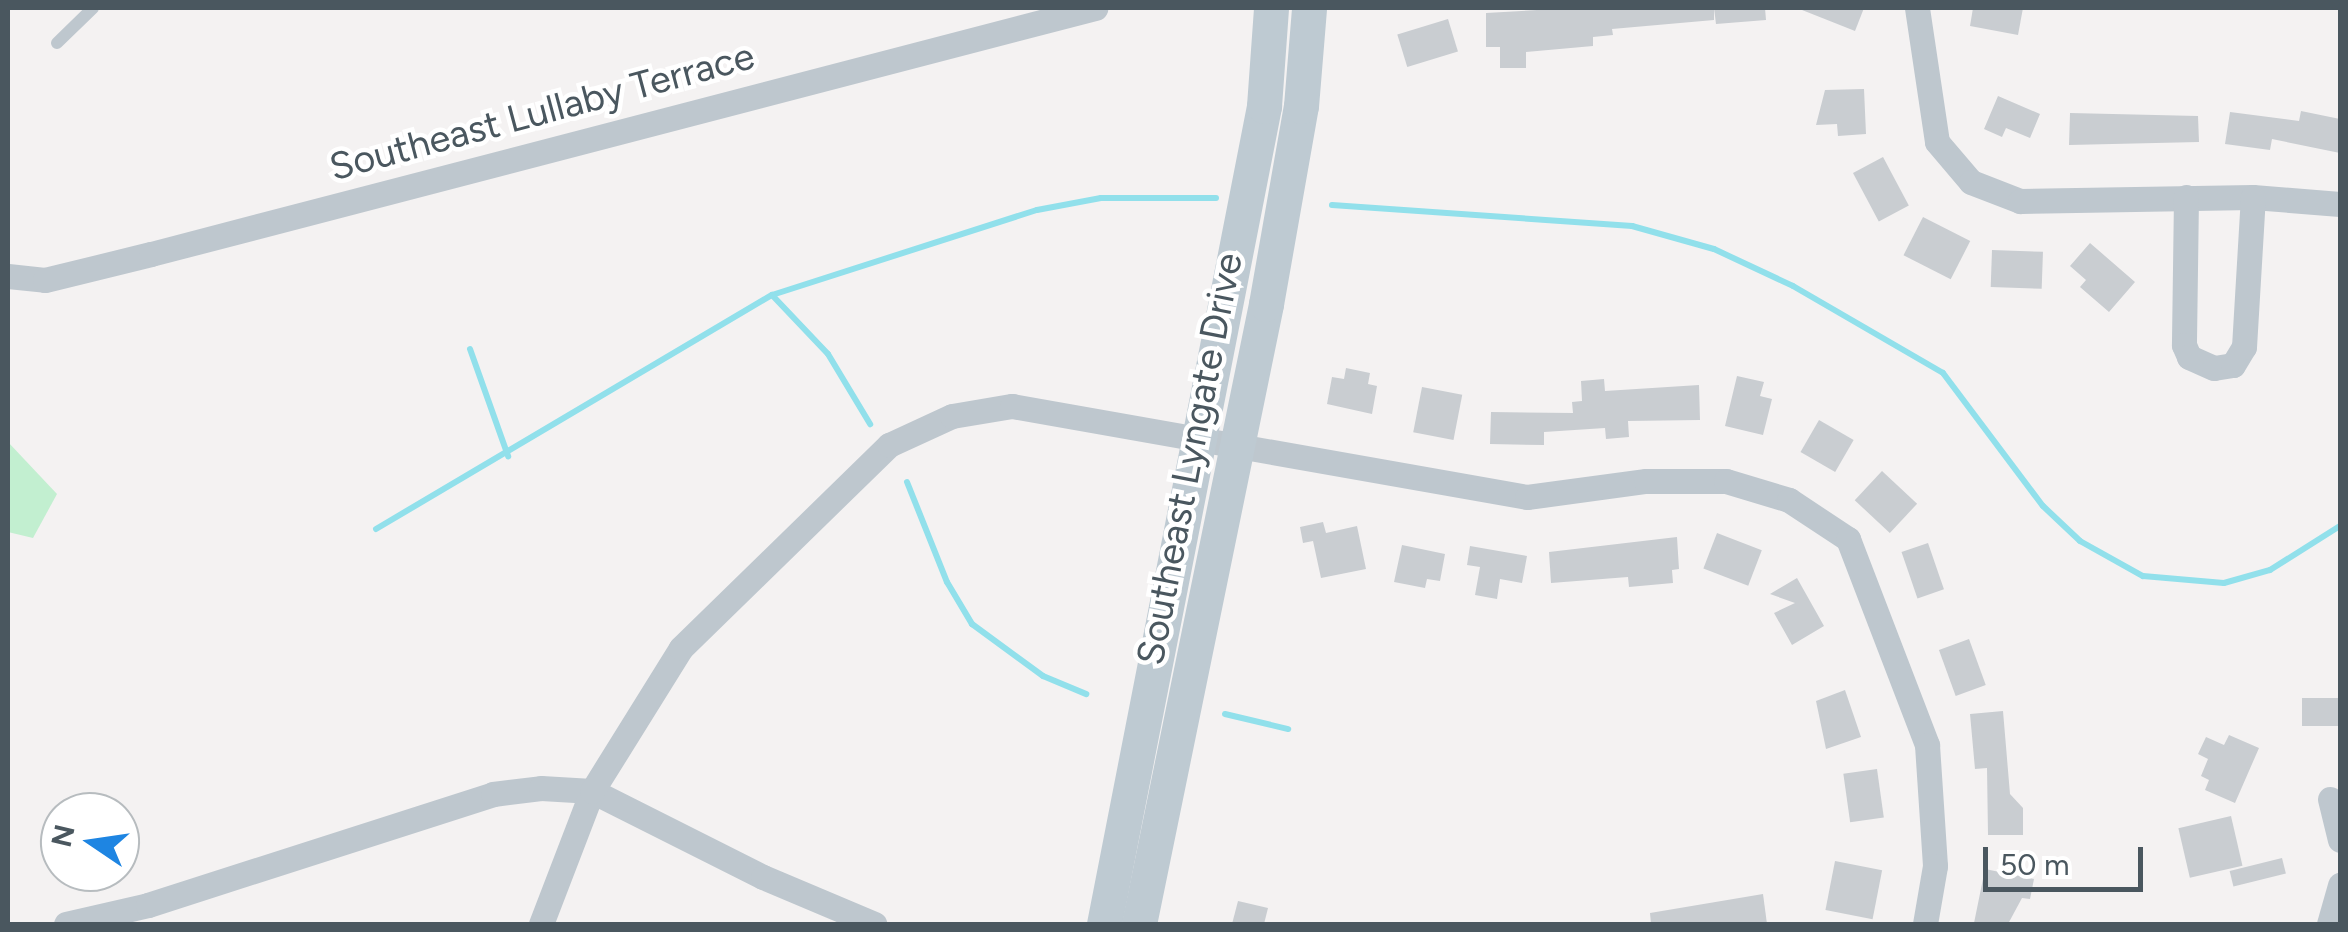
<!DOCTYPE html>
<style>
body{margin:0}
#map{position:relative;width:2348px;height:932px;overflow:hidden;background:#f4f2f2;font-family:Figtree,sans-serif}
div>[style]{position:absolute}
.green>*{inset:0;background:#c2efd0}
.stream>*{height:6px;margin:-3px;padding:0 3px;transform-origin:3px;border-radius:3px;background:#91e0eb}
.building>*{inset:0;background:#c9cdd1;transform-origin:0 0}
.lane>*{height:12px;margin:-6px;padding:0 6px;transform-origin:6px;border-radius:6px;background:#bec7ce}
.street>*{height:25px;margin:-12.5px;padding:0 12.5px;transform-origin:12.5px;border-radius:12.5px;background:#bec7ce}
.secondary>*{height:35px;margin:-17.5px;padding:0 17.5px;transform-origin:17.5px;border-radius:17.5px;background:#becad2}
span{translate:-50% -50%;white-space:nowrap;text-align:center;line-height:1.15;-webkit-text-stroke:9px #fff;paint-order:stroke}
.street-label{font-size:38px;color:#4a575f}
.frame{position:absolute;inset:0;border:10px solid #4a575f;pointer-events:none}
.north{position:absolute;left:40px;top:792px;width:100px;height:100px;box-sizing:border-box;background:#fff;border:2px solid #b7bcbf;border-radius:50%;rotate:283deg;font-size:28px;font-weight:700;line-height:40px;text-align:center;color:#4a575f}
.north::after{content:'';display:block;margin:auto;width:35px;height:45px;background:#1e85e2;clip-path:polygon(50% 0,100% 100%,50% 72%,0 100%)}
.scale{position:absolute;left:1983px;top:847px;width:160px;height:45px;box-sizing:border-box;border:5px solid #4a575f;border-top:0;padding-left:12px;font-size:30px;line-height:35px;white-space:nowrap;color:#4a575f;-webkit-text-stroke:8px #fff;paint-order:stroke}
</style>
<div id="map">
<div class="green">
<div style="clip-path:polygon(8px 442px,57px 494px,33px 538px,8px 532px)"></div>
</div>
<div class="stream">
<div style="left:1332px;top:205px;width:301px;rotate:4deg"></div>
<div style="left:1632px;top:226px;width:85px;rotate:15.7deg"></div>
<div style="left:1714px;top:249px;width:87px;rotate:25.1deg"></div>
<div style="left:1793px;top:286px;width:173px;rotate:30.1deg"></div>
<div style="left:1943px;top:373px;width:166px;rotate:53.1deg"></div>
<div style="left:2043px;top:506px;width:51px;rotate:43.4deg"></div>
<div style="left:2080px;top:541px;width:72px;rotate:29.1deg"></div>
<div style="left:2143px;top:576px;width:81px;rotate:4.9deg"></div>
<div style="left:2224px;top:583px;width:48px;rotate:-15.8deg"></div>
<div style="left:2270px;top:570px;width:83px;rotate:-32.2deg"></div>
<div style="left:772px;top:295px;width:81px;rotate:46.5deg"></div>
<div style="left:828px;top:354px;width:82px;rotate:59deg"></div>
<div style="left:470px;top:349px;width:114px;rotate:70.4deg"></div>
<div style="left:907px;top:482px;width:108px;rotate:68.2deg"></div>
<div style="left:947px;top:582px;width:49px;rotate:59.2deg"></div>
<div style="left:972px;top:624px;width:88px;rotate:36.2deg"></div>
<div style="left:1043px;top:676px;width:47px;rotate:22.7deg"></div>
<div style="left:376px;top:529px;width:460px;rotate:-30.6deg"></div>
<div style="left:772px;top:295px;width:278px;rotate:-17.8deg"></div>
<div style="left:1037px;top:210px;width:65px;rotate:-10.6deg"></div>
<div style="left:1101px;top:198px;width:115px"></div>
<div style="left:1225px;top:714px;width:65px;rotate:13.4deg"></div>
</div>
<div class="building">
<div style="clip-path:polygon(1572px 8px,1714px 8px,1714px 20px,1612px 29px,1613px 35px,1593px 37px,1593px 46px,1526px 52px,1526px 68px,1500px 68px,1500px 47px,1486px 47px,1486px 13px)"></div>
<div style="clip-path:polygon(1714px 8px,1765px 8px,1766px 20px,1716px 24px)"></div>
<div style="clip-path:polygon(1797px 8px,1864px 8px,1855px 31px)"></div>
<div style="clip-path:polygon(1973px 8px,2023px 8px,2018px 35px,1970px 26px)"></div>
<div style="left:1448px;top:19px;width:34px;height:53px;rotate:73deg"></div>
<div style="clip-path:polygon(1864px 89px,1866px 134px,1838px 136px,1837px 124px,1816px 125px,1825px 90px)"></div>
<div style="clip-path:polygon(1998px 96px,2040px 114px,2030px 138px,2006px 128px,2002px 137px,1984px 129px)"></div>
<div style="clip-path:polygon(2301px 111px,2340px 119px,2340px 153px,2272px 139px,2270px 150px,2225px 144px,2230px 112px,2299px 121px)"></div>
<div style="clip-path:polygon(2070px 113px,2198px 116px,2199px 142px,2069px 145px)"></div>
<div style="left:1883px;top:157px;width:55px;height:34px;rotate:62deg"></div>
<div style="left:1923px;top:217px;width:53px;height:43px;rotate:27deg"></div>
<div style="clip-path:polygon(2090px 243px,2135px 282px,2109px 312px,2080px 287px,2086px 280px,2070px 266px)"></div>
<div style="left:1992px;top:250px;width:51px;height:37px;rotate:2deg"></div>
<div style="clip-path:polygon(1346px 368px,1370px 373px,1368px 384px,1377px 386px,1372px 414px,1327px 404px,1332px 377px,1344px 379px)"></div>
<div style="clip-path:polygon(1737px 376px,1764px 382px,1760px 396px,1772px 399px,1763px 435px,1725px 426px)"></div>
<div style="clip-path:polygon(1604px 379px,1605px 391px,1699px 385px,1700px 420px,1628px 421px,1629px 437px,1606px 439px,1605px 428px,1544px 432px,1544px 445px,1490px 444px,1491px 412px,1573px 413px,1572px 402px,1582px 401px,1581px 381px)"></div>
<div style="left:1422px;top:387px;width:41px;height:46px;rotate:11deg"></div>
<div style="left:1819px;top:420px;width:40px;height:37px;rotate:30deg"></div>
<div style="left:1882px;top:471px;width:48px;height:40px;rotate:43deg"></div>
<div style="clip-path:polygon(1323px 522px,1326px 533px,1357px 526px,1366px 569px,1321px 578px,1313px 541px,1303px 543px,1300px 527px)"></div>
<div style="left:1717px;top:533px;width:48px;height:38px;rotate:21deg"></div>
<div style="clip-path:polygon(1677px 537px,1679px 569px,1672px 570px,1673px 583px,1629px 587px,1628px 577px,1551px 583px,1549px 552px)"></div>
<div style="left:1928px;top:543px;width:49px;height:28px;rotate:71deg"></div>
<div style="clip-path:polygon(1402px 545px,1445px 554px,1440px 581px,1427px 579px,1425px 588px,1394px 582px)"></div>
<div style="clip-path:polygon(1470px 546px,1527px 556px,1522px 583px,1500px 579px,1497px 599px,1475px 595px,1480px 567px,1467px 565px)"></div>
<div style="clip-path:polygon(1797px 578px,1824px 626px,1792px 645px,1774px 613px,1795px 603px,1770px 594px)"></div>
<div style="left:1969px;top:639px;width:49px;height:32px;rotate:70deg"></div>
<div style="clip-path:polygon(1845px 690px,1861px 737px,1826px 749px,1816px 701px)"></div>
<div style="left:2340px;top:698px;width:28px;height:38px;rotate:90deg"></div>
<div style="clip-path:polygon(2003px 711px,2010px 794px,2023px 808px,2023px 835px,1988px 835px,1987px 768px,1975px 769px,1970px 714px)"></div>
<div style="clip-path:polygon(2229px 735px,2259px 748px,2235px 803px,2205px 790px,2209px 780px,2201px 776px,2208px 759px,2198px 754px,2206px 737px,2224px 745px)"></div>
<div style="left:1877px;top:769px;width:49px;height:34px;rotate:82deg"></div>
<div style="left:2231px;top:816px;width:51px;height:54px;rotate:77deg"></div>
<div style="left:2282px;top:858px;width:16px;height:54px;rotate:76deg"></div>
<div style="left:1835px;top:861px;width:48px;height:50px;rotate:11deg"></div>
<div style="clip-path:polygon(1985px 869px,2034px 879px,2030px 899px,2022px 898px,2008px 924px,1974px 923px)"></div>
<div style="clip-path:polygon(1763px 894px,1767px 924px,1651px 924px,1650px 913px)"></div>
<div style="clip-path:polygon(1238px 901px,1268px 908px,1264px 924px,1232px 924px)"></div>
</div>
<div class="lane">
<div style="left:57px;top:43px;width:50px;rotate:-44.2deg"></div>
</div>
<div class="street">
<div style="left:1917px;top:8px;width:135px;rotate:81.5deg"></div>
<div style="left:1937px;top:142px;width:52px;rotate:49.6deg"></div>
<div style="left:1971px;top:182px;width:53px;rotate:21.2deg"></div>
<div style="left:2020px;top:201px;width:233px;rotate:-1deg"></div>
<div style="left:2253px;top:197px;width:87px;rotate:4.6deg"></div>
<div style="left:2186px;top:197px;width:148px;rotate:90.8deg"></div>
<div style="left:2184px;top:345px;width:13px;rotate:67deg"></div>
<div style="left:2189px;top:357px;width:27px;rotate:24deg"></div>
<div style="left:2214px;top:368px;width:19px;rotate:-9deg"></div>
<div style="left:2233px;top:365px;width:21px;rotate:-59deg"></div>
<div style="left:2244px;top:347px;width:150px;rotate:-86.6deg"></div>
<div style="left:8px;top:276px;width:37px;rotate:6deg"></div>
<div style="left:45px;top:280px;width:109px;rotate:-13.8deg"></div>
<div style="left:151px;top:254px;width:976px;rotate:-14.61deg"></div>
<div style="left:2330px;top:799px;width:42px;rotate:76.3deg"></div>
<div style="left:66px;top:924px;width:84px;rotate:-13deg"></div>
<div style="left:148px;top:905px;width:362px;rotate:-17.8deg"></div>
<div style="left:493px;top:794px;width:48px;rotate:-7.1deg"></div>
<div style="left:541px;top:788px;width:51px;rotate:3.4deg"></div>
<div style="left:592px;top:791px;width:191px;rotate:26.7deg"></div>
<div style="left:763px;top:877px;width:121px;rotate:22.9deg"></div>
<div style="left:541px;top:924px;width:142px;rotate:-69deg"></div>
<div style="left:592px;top:791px;width:168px;rotate:-58.1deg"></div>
<div style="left:681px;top:648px;width:291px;rotate:-44.3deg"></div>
<div style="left:889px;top:445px;width:69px;rotate:-24.7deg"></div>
<div style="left:952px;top:416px;width:61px;rotate:-9.5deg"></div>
<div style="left:1012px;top:406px;width:523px;rotate:10.02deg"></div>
<div style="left:1527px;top:497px;width:120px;rotate:-7.7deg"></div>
<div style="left:1646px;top:481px;width:80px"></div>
<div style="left:1726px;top:481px;width:66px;rotate:16.8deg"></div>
<div style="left:1789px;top:500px;width:71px;rotate:33.5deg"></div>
<div style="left:1848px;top:539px;width:221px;rotate:69deg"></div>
<div style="left:1927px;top:745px;width:121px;rotate:86.2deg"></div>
<div style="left:1935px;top:866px;width:59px;rotate:99.8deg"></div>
<div style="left:2329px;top:924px;width:41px;rotate:-74.2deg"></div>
</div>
<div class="secondary">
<div style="left:1104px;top:924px;width:834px;rotate:-78.93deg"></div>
<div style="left:1264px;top:106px;width:98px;rotate:-85.9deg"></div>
<div style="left:1139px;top:924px;width:633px;rotate:-78.42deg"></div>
<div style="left:1266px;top:304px;width:201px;rotate:-80deg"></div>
<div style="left:1301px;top:106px;width:98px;rotate:-85.3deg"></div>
</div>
<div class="street-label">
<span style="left:542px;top:112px;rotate:-15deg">Southeast Lullaby Terrace</span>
<span style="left:1190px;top:459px;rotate:-79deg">Southeast Lyngate Drive</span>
</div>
<div class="frame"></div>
<div class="north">N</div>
<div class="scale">50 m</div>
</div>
